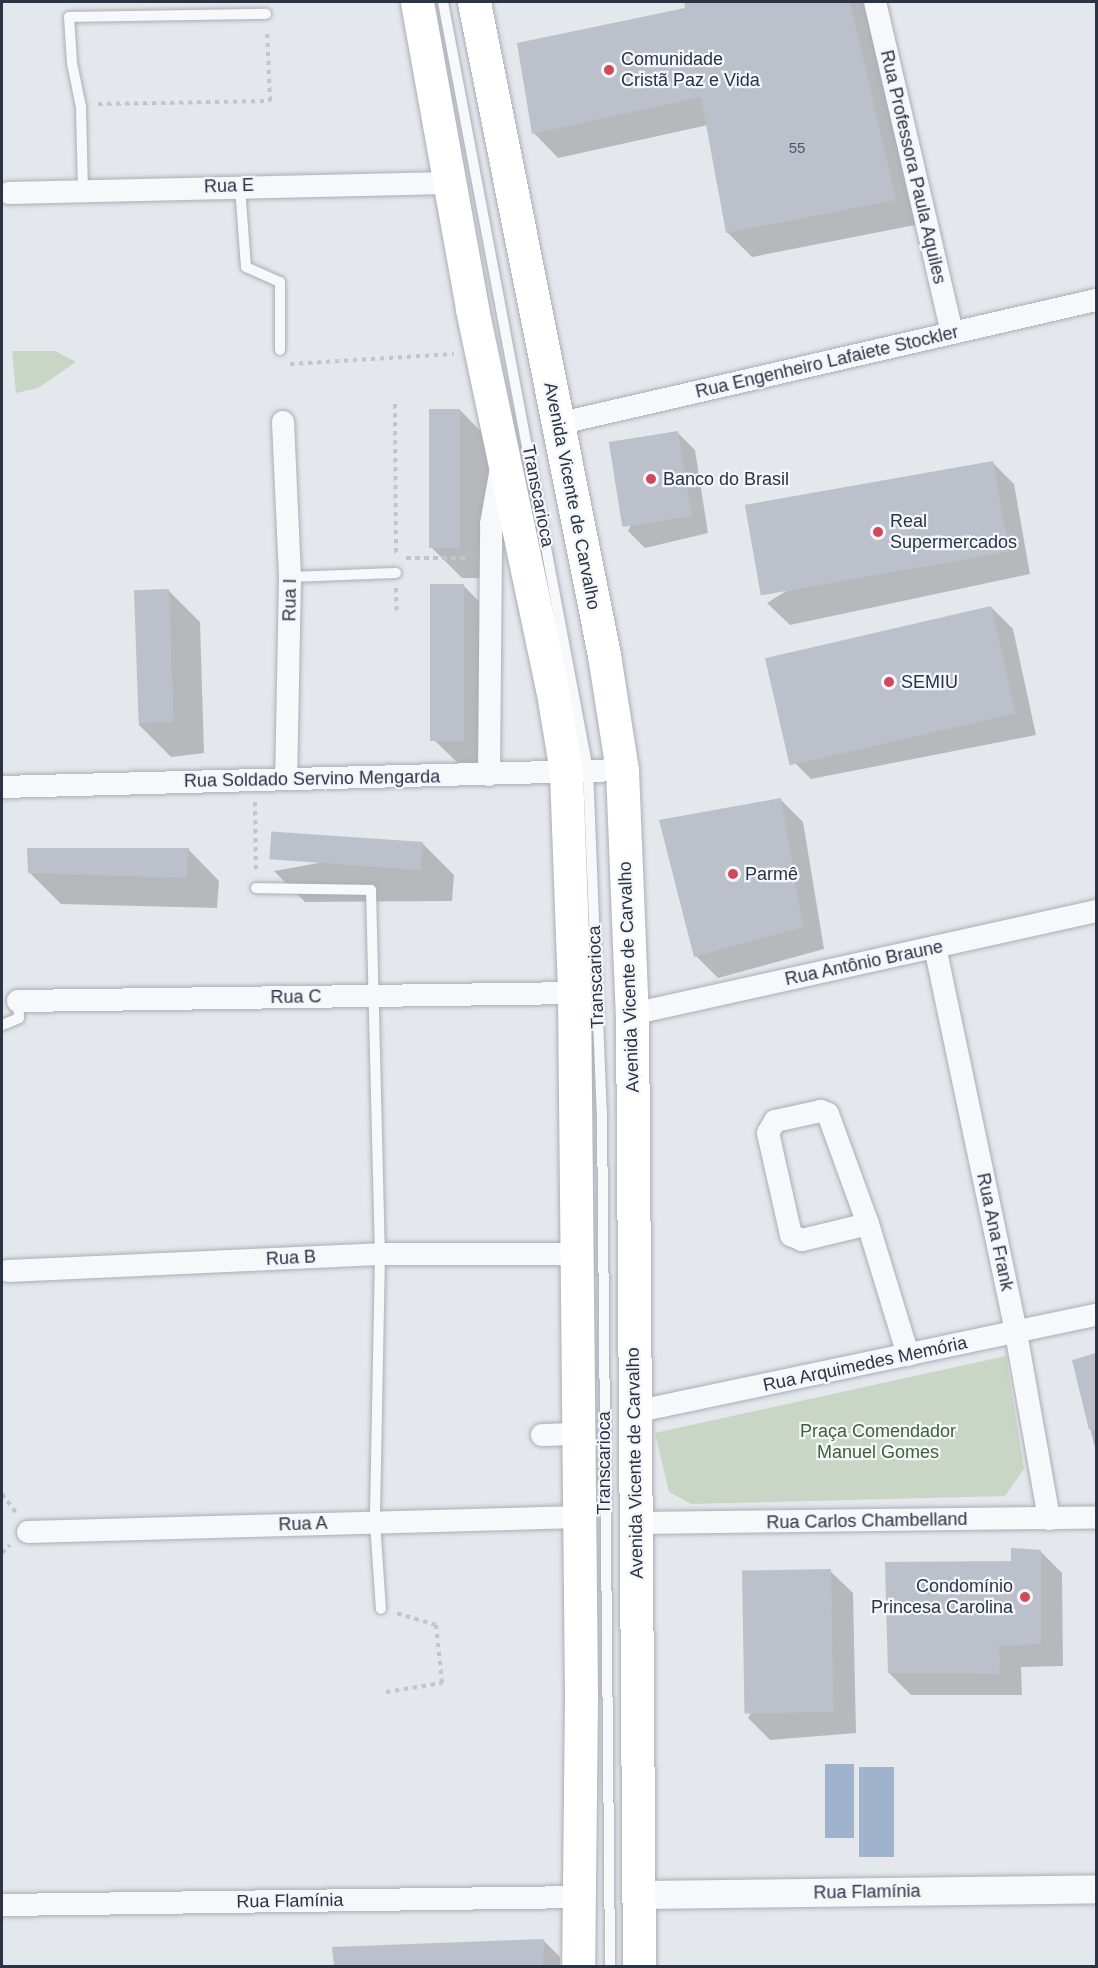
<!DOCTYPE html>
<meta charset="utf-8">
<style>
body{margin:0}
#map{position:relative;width:1098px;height:1968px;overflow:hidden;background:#e4e7ec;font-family:Helvetica,sans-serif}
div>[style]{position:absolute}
.green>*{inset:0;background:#c9d6c5}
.water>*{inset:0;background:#9fb4cc;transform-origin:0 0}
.shadow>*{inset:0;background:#0003}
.building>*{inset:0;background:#bbc0ca;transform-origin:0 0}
.path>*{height:4px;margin-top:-2px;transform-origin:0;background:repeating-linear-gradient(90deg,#c2c5cb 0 4.5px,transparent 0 9px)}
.roads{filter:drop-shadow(0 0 2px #a9aeb7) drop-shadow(0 0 2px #a9aeb7)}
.service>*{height:10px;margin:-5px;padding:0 5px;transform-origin:5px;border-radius:5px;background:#f7f8fa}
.minor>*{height:22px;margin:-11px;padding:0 11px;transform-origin:11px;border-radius:11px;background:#f7f8fa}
.tertiary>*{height:28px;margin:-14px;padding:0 14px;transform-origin:14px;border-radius:14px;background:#f7f8fa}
.primary>*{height:33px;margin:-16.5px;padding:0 16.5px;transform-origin:16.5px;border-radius:16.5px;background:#fff}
.dots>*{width:16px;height:16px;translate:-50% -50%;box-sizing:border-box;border:3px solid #f4f6f9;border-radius:50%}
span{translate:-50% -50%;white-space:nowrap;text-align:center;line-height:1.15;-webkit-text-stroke:4.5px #f4f6f9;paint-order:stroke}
.number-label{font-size:15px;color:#4f5766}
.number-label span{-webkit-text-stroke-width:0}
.poi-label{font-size:18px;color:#2b3445}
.left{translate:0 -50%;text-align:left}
.right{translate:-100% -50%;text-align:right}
.street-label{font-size:18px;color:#2b3445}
.park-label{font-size:18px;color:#3f6138}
.frame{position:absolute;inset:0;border:3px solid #2b3445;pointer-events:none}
</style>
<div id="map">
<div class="green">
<div style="clip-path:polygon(12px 351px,55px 351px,76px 362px,38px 388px,16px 393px)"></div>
<div style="clip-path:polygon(1006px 1356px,1024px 1469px,1005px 1496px,691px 1504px,669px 1492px,655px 1433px)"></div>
</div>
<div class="water">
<div style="left:825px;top:1764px;width:29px;height:74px"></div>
<div style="left:859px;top:1767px;width:35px;height:90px"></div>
</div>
<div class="shadow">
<div style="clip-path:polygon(685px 2px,868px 2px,920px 224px,752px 257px,727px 232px,708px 125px,558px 158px,534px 133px,687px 9px)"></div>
<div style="clip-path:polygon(460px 410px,491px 442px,492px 578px,462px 578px,431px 547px)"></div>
<div style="clip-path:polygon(678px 433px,695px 450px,708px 533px,645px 548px,628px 531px)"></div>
<div style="clip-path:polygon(992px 462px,1014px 484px,1030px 574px,790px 625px,767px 603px)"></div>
<div style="clip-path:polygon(463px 585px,494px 617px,496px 772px,465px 770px,433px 739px)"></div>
<div style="clip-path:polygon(169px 591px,200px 622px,204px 753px,171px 757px,139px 725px)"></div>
<div style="clip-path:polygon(991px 607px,1013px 629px,1036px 735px,811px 779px,789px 757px)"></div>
<div style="clip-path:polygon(781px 800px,803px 822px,824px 949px,718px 978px,696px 956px)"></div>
<div style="clip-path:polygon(423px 844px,454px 875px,452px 901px,305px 902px,274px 871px)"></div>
<div style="clip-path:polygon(188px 849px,219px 881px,217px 908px,61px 904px,29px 872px)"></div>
<div style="clip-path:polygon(1096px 1354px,1096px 1452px,1074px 1361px)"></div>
<div style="clip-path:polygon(1040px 1551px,1062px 1573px,1063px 1666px,1021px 1667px,1022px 1695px,911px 1695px,889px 1673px)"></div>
<div style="clip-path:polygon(830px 1571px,853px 1593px,856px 1733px,770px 1740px,748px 1718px)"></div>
<div style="clip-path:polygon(543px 1940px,560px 1957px,560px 1966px,336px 1966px,333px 1948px)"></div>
</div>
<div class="building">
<div style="clip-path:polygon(684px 2px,850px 2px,896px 200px,726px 233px,701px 97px,532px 134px,517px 43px,685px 8px)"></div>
<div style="left:429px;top:409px;width:31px;height:139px"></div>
<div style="left:678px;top:431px;width:86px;height:70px;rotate:81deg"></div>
<div style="left:993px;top:461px;width:92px;height:252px;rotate:80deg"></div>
<div style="left:464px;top:584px;width:157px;height:34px;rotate:90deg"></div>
<div style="left:169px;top:589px;width:133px;height:35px;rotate:88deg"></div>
<div style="left:991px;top:606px;width:110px;height:232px;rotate:77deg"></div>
<div style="clip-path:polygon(781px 798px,803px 927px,694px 957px,659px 820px)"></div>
<div style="left:423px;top:842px;width:28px;height:152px;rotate:94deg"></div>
<div style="clip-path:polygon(27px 848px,189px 848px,186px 878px,28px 873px)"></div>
<div style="clip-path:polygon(1096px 1353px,1096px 1429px,1089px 1430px,1072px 1360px)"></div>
<div style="clip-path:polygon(1011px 1548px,1041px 1550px,1041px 1644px,999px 1646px,1000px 1674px,888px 1673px,885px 1562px,1011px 1561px)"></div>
<div style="left:831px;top:1569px;width:143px;height:89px;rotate:89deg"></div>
<div style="clip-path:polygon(544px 1939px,543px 1966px,334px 1966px,332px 1947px)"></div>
</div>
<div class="path">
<div style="left:98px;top:104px;width:172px;rotate:-1deg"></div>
<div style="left:270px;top:101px;width:72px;rotate:-92.4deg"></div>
<div style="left:290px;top:364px;width:164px;rotate:-3.5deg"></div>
<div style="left:395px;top:404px;width:153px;rotate:89.6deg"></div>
<div style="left:406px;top:558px;width:61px"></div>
<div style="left:396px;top:588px;width:24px;rotate:88deg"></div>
<div style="left:255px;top:802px;width:71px;rotate:89.2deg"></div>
<div style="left:2px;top:1494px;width:25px;rotate:53deg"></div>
<div style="left:2px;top:1553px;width:11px;rotate:-45deg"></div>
<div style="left:386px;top:1692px;width:57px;rotate:-9.1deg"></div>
<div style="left:442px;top:1683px;width:58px;rotate:-95.9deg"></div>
<div style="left:436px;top:1625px;width:42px;rotate:-163.3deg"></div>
</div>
<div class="roads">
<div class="service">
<div style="left:443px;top:2px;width:782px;rotate:79.31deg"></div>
<div style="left:588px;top:770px;width:342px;rotate:87.7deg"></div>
<div style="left:602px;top:1112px;width:854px;rotate:89.46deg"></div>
<div style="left:240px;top:187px;width:80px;rotate:85.7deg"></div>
<div style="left:246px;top:267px;width:37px;rotate:24deg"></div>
<div style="left:280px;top:282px;width:68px;rotate:90deg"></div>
<div style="left:83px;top:190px;width:83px;rotate:-91.4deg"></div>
<div style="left:81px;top:107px;width:45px;rotate:-101.6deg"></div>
<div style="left:72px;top:63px;width:46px;rotate:-93.7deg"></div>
<div style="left:69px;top:17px;width:197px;rotate:-0.9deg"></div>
<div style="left:290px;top:577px;width:106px;rotate:-2.2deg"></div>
<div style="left:256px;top:888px;width:115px;rotate:1deg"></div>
<div style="left:371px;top:890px;width:364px;rotate:88.6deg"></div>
<div style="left:380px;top:1254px;width:268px;rotate:91.1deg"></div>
<div style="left:375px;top:1522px;width:87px;rotate:86.1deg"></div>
<div style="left:2px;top:1025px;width:18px;rotate:-22deg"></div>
<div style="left:19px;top:1018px;width:17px;rotate:-93deg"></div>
</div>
<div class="minor">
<div style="left:875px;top:2px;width:340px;rotate:76.9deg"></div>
<div style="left:9px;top:193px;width:440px;rotate:-1.3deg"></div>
<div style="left:283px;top:422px;width:155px;rotate:87.4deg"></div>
<div style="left:290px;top:577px;width:201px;rotate:91.1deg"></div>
<div style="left:557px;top:424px;width:553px;rotate:-12.96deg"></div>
<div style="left:489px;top:775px;width:251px;rotate:-89.5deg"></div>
<div style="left:491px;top:524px;width:57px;rotate:-79.9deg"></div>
<div style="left:2px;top:787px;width:620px;rotate:-1.57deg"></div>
<div style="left:935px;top:947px;width:394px;rotate:78.1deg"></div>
<div style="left:1016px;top:1333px;width:189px;rotate:79.9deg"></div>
<div style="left:18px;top:1001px;width:556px;rotate:-0.82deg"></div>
<div style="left:632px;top:1014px;width:475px;rotate:-12.5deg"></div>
<div style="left:868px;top:1224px;width:117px;rotate:-110deg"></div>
<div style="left:828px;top:1114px;width:8px;rotate:-157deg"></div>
<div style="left:821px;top:1111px;width:47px;rotate:167.7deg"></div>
<div style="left:775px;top:1121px;width:14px;rotate:120deg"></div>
<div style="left:768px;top:1133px;width:105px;rotate:77.3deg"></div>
<div style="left:791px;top:1235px;width:12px;rotate:24deg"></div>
<div style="left:802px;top:1240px;width:68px;rotate:-13.6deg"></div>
<div style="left:868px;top:1224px;width:137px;rotate:73deg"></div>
<div style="left:8px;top:1271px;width:372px;rotate:-2.6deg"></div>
<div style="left:380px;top:1254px;width:194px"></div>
<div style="left:634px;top:1412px;width:472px;rotate:-11.9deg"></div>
<div style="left:542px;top:1435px;width:35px;rotate:-2deg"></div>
<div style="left:637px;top:1523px;width:459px;rotate:-0.7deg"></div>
<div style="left:28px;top:1532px;width:550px;rotate:-1.56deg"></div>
<div style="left:2px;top:1905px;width:577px;rotate:-0.79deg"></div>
</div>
<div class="tertiary">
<div style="left:637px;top:1895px;width:459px;rotate:-0.7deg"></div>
</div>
<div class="primary">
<div style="left:417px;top:2px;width:312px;rotate:79.8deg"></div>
<div style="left:472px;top:309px;width:386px;rotate:78.1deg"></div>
<div style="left:552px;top:687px;width:86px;rotate:80.6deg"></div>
<div style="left:566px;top:772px;width:221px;rotate:87.9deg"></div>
<div style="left:574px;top:993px;width:703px;rotate:89.43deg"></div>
<div style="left:581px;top:1696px;width:270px;rotate:90.6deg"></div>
<div style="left:474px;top:2px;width:666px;rotate:78.74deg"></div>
<div style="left:604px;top:655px;width:116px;rotate:81.1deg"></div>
<div style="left:622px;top:770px;width:244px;rotate:87.7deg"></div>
<div style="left:632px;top:1014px;width:952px;rotate:89.58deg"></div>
</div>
</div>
<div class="dots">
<div style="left:609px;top:70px;background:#d1495b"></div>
<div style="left:651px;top:479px;background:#d1495b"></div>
<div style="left:878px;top:532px;background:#d1495b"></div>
<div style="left:889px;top:682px;background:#d1495b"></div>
<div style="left:733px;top:874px;background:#d1495b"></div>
<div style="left:1025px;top:1597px;background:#d1495b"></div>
</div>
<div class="number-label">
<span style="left:797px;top:148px">55</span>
</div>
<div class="poi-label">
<span class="left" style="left:621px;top:70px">Comunidade<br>Cristã Paz e Vida</span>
<span class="left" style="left:663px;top:479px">Banco do Brasil</span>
<span class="left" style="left:890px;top:532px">Real<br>Supermercados</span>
<span class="left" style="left:901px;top:682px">SEMIU</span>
<span class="left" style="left:745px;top:874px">Parmê</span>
<span class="right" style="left:1013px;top:1597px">Condomínio<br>Princesa Carolina</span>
</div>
<div class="street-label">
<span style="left:913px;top:167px;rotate:77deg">Rua Professora Paula Aquiles</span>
<span style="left:229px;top:186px;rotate:-2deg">Rua E</span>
<span style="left:827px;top:362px;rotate:-13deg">Rua Engenheiro Lafaiete Stockler</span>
<span style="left:538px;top:496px;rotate:79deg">Transcarioca</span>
<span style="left:572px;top:496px;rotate:79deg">Avenida Vicente de Carvalho</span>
<span style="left:290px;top:600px;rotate:-89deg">Rua I</span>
<span style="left:312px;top:779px;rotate:-1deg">Rua Soldado Servino Mengarda</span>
<span style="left:864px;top:963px;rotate:-12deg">Rua Antônio Braune</span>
<span style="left:596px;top:977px;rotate:-92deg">Transcarioca</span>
<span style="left:629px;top:977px;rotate:-92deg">Avenida Vicente de Carvalho</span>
<span style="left:296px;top:997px;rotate:-1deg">Rua C</span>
<span style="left:995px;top:1232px;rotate:78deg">Rua Ana Frank</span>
<span style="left:291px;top:1258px;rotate:-3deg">Rua B</span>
<span style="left:865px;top:1364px;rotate:-12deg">Rua Arquimedes Memória</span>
<span style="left:604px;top:1463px;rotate:-90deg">Transcarioca</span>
<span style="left:635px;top:1463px;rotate:-91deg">Avenida Vicente de Carvalho</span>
<span style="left:867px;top:1521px;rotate:-1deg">Rua Carlos Chambelland</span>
<span style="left:303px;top:1524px;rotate:-2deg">Rua A</span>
<span style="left:867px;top:1892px;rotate:-1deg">Rua Flamínia</span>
<span style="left:290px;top:1901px;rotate:-1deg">Rua Flamínia</span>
</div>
<div class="park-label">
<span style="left:878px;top:1442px">Praça Comendador<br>Manuel Gomes</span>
</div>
<div class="frame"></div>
</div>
